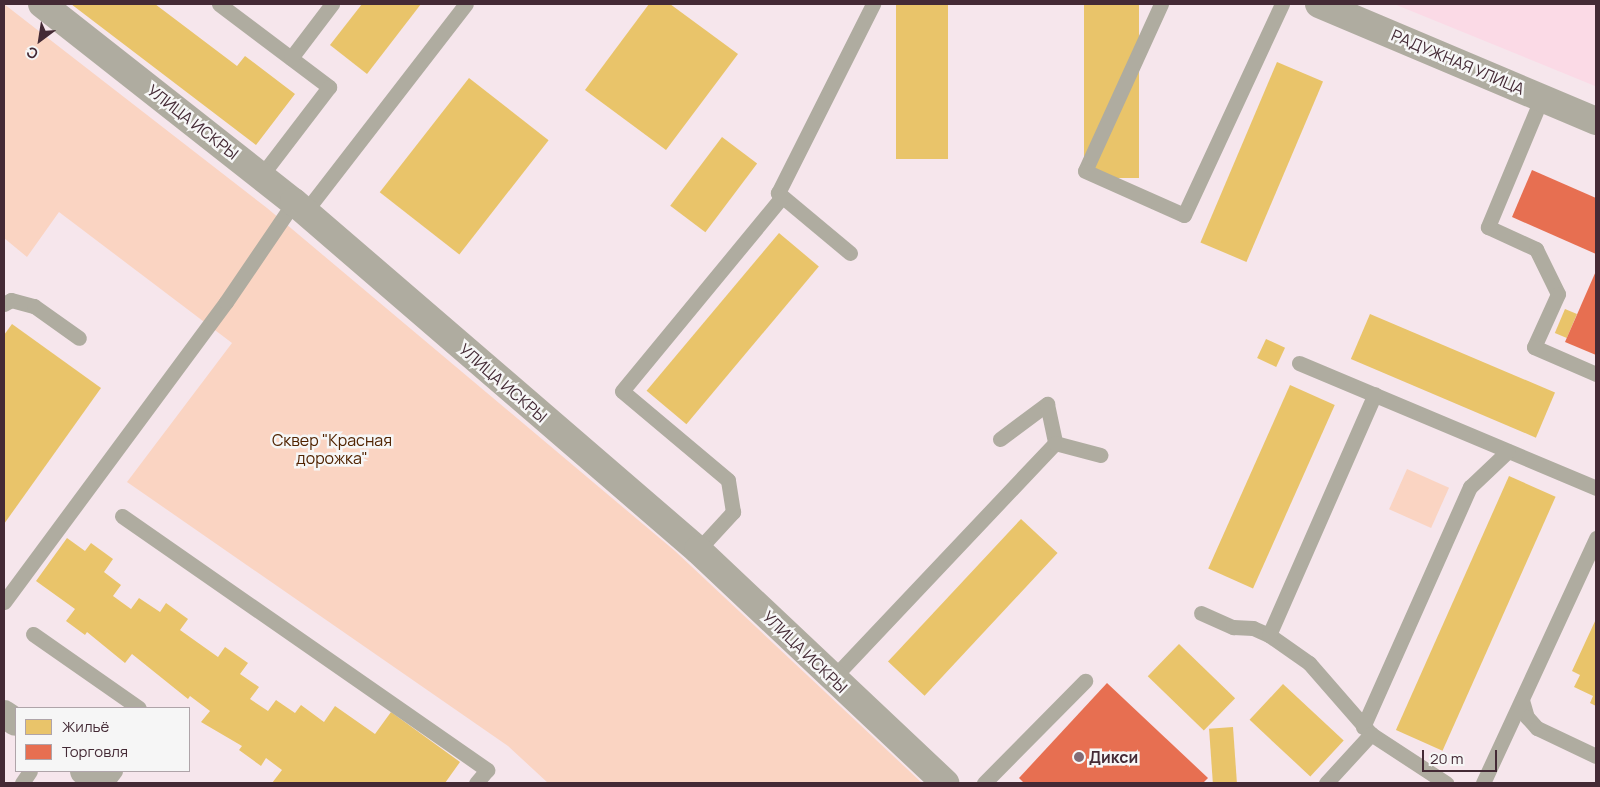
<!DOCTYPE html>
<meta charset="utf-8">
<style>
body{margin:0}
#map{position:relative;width:1600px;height:787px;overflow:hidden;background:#f6e6ec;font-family:Manrope,sans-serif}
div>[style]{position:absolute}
.built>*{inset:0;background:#fbdae6}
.green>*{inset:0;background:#fad4c2;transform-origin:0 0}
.homes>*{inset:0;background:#e9c46a;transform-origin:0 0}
.shops>*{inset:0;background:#e76f51}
.service>*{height:15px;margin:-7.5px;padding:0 7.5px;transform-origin:7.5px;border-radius:7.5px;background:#afaca0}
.minor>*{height:28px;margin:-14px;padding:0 14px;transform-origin:14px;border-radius:14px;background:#afaca0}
.tertiary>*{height:28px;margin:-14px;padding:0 14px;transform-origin:14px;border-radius:14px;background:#afaca0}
.dots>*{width:14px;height:14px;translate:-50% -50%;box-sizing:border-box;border:2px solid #f6f6f6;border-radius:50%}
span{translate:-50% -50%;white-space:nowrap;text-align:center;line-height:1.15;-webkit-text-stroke:5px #f6f6f6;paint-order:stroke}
.street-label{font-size:16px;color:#442a35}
.park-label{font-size:16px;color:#502300}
.poi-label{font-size:16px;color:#442a35;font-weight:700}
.left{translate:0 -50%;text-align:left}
.frame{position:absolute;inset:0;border:5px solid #442a35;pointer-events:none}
.legend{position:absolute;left:15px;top:707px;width:175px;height:65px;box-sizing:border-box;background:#f6f6f6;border:1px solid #afa4a9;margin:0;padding:6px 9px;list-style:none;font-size:15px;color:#442a35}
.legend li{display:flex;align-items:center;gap:10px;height:25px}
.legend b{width:25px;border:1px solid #afa4a9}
.north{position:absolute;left:15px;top:15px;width:50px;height:50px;-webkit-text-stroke:4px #f6f6f6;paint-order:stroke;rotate:211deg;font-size:14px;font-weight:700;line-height:20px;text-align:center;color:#442a35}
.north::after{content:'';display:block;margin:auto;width:18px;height:22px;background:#442a35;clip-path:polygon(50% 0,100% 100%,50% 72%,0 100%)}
.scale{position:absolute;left:1422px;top:750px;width:75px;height:22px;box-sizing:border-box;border:2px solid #442a35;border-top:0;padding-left:6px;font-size:15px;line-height:18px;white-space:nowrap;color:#442a35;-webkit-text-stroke:4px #f6f6f6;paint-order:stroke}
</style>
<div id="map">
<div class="built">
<div style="clip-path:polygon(1394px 4px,1596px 4px,1596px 83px,1595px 86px)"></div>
</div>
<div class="green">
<div style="clip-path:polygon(4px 4px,267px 208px,675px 551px,922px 783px,548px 783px,508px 746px,127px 482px,232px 343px,59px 212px,27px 257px,4px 238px)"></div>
<div style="left:1407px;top:469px;width:46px;height:44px;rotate:24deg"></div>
</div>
<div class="homes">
<div style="clip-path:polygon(71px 4px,155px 4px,237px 66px,245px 56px,295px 94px,256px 145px)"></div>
<div style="clip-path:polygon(362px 4px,421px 4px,367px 74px,330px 45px)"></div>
<div style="clip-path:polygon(649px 4px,670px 4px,738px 54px,666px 150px,585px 90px)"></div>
<div style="left:896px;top:4px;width:52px;height:155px"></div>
<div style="left:1084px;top:4px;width:55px;height:174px"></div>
<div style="left:1277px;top:62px;width:50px;height:196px;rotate:23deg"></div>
<div style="left:469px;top:78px;width:101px;height:145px;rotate:38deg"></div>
<div style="left:722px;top:137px;width:44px;height:86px;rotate:37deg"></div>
<div style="left:779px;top:233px;width:52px;height:206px;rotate:40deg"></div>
<div style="left:1565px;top:309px;width:13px;height:26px;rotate:23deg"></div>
<div style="left:1370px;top:314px;width:201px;height:49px;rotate:23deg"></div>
<div style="clip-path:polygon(12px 324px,101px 388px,4px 524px,4px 335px)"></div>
<div style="left:1266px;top:339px;width:21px;height:21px;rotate:25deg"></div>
<div style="left:1290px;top:385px;width:49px;height:201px;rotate:24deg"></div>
<div style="left:1509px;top:476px;width:51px;height:278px;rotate:24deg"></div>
<div style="left:1021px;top:519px;width:50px;height:195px;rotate:43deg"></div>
<div style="clip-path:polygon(67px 538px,85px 551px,91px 543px,113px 559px,104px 572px,121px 585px,113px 596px,131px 609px,139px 598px,160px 612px,166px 603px,188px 619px,180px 630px,218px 657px,225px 647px,248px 663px,240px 674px,259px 687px,250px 699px,268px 711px,276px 700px,295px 713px,301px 705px,324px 722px,335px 706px,375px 734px,391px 712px,460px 762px,445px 783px,272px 783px,282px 770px,266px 758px,261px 766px,239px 750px,242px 746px,201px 722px,210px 711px,190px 696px,188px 699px,132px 654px,125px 663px,87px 632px,85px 635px,66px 621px,75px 609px,36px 581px)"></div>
<div style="clip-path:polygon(1596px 619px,1596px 706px,1590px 703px,1593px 696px,1574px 687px,1580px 675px,1572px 671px)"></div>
<div style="left:1179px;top:644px;width:78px;height:45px;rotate:44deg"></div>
<div style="left:1283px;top:684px;width:83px;height:49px;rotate:43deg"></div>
<div style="left:1233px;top:727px;width:56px;height:24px;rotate:86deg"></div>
</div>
<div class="shops">
<div style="clip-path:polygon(1532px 170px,1596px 198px,1596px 254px,1512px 217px)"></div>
<div style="clip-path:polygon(1596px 271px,1596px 355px,1565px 342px)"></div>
<div style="clip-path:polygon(1107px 683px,1208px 778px,1203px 783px,1024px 783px,1019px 778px)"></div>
</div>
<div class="service">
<div style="left:219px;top:4px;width:138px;rotate:37deg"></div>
<div style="left:329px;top:87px;width:112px;rotate:127.4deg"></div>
<div style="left:1161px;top:4px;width:183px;rotate:114.5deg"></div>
<div style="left:1085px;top:171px;width:108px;rotate:24deg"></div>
<div style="left:1184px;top:215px;width:233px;rotate:-65.1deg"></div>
<div style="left:291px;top:58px;width:68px;rotate:-52.8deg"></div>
<div style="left:1542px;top:97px;width:141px;rotate:112.6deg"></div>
<div style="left:1488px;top:227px;width:53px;rotate:24.6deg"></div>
<div style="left:1536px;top:249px;width:50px;rotate:63.9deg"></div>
<div style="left:1558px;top:294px;width:58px;rotate:114.4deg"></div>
<div style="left:1534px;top:347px;width:68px;rotate:23.5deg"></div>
<div style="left:305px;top:212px;width:263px;rotate:-52.3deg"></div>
<div style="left:850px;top:253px;width:94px;rotate:-140.2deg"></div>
<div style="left:778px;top:193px;width:212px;rotate:-63.3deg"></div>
<div style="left:4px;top:304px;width:8px;rotate:-30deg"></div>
<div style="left:11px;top:300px;width:24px;rotate:15deg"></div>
<div style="left:34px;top:306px;width:55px;rotate:35.4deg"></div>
<div style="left:1299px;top:363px;width:322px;rotate:22.8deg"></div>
<div style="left:1000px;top:439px;width:59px;rotate:-36.7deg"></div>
<div style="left:1047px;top:404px;width:40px;rotate:78deg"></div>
<div style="left:122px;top:516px;width:445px;rotate:34.8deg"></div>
<div style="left:487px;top:770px;width:17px;rotate:130deg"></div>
<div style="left:698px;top:550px;width:52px;rotate:-47.4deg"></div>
<div style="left:733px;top:512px;width:32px;rotate:-99deg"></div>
<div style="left:728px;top:480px;width:138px;rotate:-140deg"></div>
<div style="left:622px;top:391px;width:251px;rotate:-50.5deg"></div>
<div style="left:4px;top:602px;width:373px;rotate:-53.5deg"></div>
<div style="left:226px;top:302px;width:121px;rotate:-55.8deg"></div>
<div style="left:1201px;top:613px;width:35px;rotate:24deg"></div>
<div style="left:1233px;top:627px;width:20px;rotate:3deg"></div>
<div style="left:1253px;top:628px;width:17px;rotate:24deg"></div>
<div style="left:1269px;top:635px;width:49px;rotate:35deg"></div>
<div style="left:1309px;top:663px;width:94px;rotate:48.9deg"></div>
<div style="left:1371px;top:734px;width:90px;rotate:33.2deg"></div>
<div style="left:33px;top:634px;width:129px;rotate:34.9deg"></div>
<div style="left:1269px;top:635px;width:263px;rotate:-66.3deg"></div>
<div style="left:833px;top:678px;width:323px;rotate:-46.6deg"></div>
<div style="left:1055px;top:443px;width:47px;rotate:14.9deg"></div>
<div style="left:1522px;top:700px;width:18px;rotate:74deg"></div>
<div style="left:1527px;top:717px;width:15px;rotate:48deg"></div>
<div style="left:1537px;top:728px;width:65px;rotate:25.4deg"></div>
<div style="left:1363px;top:727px;width:263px;rotate:-66deg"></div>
<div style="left:1470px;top:487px;width:52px;rotate:-43.5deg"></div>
<div style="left:22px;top:783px;width:14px;rotate:-56deg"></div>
<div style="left:106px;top:783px;width:15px;rotate:-53deg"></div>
<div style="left:984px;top:783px;width:144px;rotate:-45.3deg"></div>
<div style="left:1326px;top:783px;width:67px;rotate:-47.4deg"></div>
<div style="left:1483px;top:783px;width:270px;rotate:-65.2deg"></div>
</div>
<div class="minor">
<div style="left:42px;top:4px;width:320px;rotate:38.2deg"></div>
<div style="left:294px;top:202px;width:533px;rotate:40.74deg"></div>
<div style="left:698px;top:550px;width:340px;rotate:43.3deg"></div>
<div style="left:4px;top:714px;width:14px;rotate:34deg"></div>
<div style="left:84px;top:771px;width:21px;rotate:35deg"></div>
</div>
<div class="tertiary">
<div style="left:1319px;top:4px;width:301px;rotate:22.9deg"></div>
</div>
<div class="dots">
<div style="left:1079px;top:757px;background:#826c75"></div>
</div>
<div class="street-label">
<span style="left:1458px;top:62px;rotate:23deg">РАДУЖНАЯ УЛИЦА</span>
<span style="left:193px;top:122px;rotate:38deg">УЛИЦА ИСКРЫ</span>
<span style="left:503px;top:383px;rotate:41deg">УЛИЦА ИСКРЫ</span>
<span style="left:805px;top:652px;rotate:44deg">УЛИЦА ИСКРЫ</span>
</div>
<div class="park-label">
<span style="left:332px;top:449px">Сквер "Красная<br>дорожка"</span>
</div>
<div class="poi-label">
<span class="left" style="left:1089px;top:757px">Дикси</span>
</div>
<div class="frame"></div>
<ul class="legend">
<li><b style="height:14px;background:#e9c46a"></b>Жильё</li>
<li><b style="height:14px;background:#e76f51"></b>Торговля</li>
</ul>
<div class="north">С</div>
<div class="scale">20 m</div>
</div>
